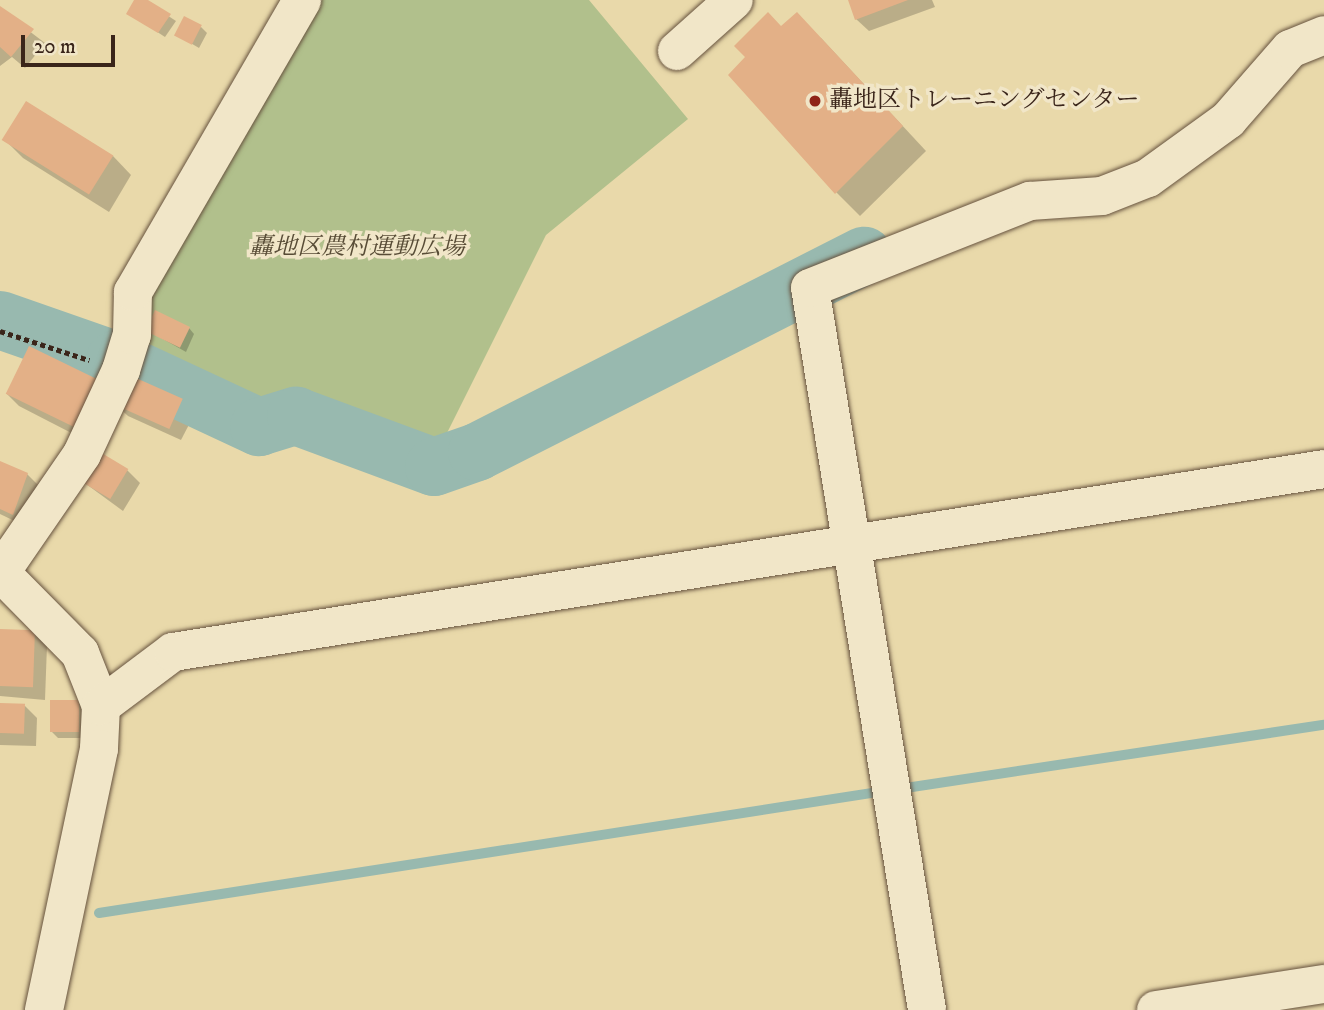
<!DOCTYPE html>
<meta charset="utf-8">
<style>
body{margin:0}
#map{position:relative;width:1324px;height:1010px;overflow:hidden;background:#e9d9aa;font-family:"IM FELL DW Pica","Noto Serif JP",serif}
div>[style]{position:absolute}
.green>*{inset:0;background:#b1c08c}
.shadow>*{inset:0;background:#0003}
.stream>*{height:10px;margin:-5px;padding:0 5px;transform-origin:5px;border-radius:5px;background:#98b9af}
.river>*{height:58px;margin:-29px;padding:0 29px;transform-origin:29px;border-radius:29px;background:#98b9af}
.building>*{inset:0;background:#e3b087;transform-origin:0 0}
.path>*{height:4.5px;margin-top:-2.25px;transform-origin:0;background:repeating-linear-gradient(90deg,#3a251a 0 5px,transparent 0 8.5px)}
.roads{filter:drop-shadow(0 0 2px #66523e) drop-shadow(0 0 2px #66523e)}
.minor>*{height:38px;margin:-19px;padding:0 19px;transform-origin:19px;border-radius:19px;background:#f1e6c8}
.dots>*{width:19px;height:19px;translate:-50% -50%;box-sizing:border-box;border:4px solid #f1e6c8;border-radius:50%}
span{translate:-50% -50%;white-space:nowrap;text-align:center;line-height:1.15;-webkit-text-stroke:7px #f1e6c8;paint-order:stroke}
.poi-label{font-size:24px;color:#3a251a}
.left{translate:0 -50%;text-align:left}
.park-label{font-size:24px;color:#584c36;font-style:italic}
.scale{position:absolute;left:21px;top:35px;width:94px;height:32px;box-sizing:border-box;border:4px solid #3a251a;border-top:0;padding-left:9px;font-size:21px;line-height:24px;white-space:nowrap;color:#3a251a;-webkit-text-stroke:5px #f1e6c8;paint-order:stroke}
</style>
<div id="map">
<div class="green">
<div style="clip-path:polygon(313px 0,589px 0,688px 119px,546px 235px,436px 455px,276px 398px,264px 418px,133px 358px,140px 297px)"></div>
</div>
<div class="shadow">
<div style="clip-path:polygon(136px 0,144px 0,176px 21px,165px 37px,128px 13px)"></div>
<div style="clip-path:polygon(849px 0,932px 0,935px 7px,869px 31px,856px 19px)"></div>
<div style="clip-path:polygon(0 9px,45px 43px,25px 68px,12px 57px,0 66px)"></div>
<div style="clip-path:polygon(201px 27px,207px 33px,199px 48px,177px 35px)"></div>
<div style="clip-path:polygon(782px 27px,821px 38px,926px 151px,860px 216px,836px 192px)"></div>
<div style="clip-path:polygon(4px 139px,113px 156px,131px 175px,109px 212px,23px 158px)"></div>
<div style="clip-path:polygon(189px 328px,194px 334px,186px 352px,147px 330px)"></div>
<div style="clip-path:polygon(128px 377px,182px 401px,195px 413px,181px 440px,128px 416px,115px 404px)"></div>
<div style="clip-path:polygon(96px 380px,83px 439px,19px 406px,6px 393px)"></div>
<div style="clip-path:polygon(0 463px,27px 474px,40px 487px,25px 526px,0 514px)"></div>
<div style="clip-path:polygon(127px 470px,140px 483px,123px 511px,82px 481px)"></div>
<div style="clip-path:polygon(0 631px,34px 632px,47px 645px,45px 700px,0 696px)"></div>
<div style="clip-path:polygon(78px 702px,84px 708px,84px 738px,58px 738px,52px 732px)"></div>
<div style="clip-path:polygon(0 704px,25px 706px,37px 718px,36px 746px,0 745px)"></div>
</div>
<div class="stream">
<div style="left:899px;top:789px;width:430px;rotate:-8.6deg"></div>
<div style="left:99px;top:913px;width:794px;rotate:-8.83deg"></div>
</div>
<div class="river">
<div style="left:0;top:320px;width:122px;rotate:19.2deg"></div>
<div style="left:115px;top:360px;width:159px;rotate:25deg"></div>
<div style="left:259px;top:427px;width:39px;rotate:-17deg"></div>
<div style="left:296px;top:416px;width:147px;rotate:20.3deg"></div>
<div style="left:434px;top:467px;width:46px;rotate:-19.2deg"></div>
<div style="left:477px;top:452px;width:434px;rotate:-26.9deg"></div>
</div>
<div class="building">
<div style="clip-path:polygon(134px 0,148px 0,171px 14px,158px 33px,126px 14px)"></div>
<div style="clip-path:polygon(848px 0,908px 0,855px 20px)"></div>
<div style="clip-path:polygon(0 6px,34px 29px,11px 57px,0 47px)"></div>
<div style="clip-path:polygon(768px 12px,781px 26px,797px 12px,903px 126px,835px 194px,728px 75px,745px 57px,734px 46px)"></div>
<div style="left:184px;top:16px;width:20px;height:22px;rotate:27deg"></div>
<div style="left:26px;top:101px;width:103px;height:46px;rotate:32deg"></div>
<div style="left:155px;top:310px;width:39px;height:23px;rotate:26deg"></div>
<div style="left:29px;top:346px;width:76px;height:53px;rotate:26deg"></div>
<div style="left:127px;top:374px;width:61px;height:33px;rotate:24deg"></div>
<div style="left:100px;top:452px;width:33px;height:35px;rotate:31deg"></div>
<div style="clip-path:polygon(0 461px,28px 473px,13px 515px,0 509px)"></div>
<div style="left:0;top:629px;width:35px;height:57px;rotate:2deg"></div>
<div style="left:50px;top:700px;width:29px;height:32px"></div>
<div style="left:0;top:703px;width:25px;height:30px;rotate:2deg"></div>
</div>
<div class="path">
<div style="left:0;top:331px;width:94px;rotate:18deg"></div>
</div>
<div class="roads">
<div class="minor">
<div style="left:677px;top:51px;width:76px;rotate:-41.8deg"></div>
<div style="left:0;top:572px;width:114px;rotate:45.4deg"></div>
<div style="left:80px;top:653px;width:57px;rotate:68.4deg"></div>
<div style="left:101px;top:706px;width:43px;rotate:92.7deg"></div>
<div style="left:99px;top:749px;width:267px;rotate:101.9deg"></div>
<div style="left:1px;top:572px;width:143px;rotate:-55.5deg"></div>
<div style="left:82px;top:454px;width:93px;rotate:-65.1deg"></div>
<div style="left:121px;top:370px;width:37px;rotate:-73deg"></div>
<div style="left:132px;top:335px;width:43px;rotate:-88.7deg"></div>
<div style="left:133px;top:292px;width:337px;rotate:-59.9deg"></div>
<div style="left:101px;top:706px;width:90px;rotate:-36.9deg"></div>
<div style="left:173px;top:652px;width:1165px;rotate:-9.03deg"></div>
<div style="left:927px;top:1010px;width:731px;rotate:-99.2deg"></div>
<div style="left:810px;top:288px;width:237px;rotate:-21.6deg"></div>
<div style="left:1030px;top:201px;width:72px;rotate:-4deg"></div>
<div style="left:1102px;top:196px;width:49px;rotate:-21.4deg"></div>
<div style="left:1148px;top:178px;width:99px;rotate:-35.9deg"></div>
<div style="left:1228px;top:120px;width:94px;rotate:-48.9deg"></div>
<div style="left:1290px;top:49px;width:37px;rotate:-22deg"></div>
<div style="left:1156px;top:1010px;width:170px;rotate:-8.8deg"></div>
</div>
</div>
<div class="dots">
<div style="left:815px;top:101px;background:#8f2418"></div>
</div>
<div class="poi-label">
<span class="left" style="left:829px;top:101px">轟地区トレーニングセンター</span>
</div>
<div class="park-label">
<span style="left:357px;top:248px">轟地区農村運動広場</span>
</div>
<div class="scale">20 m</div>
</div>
